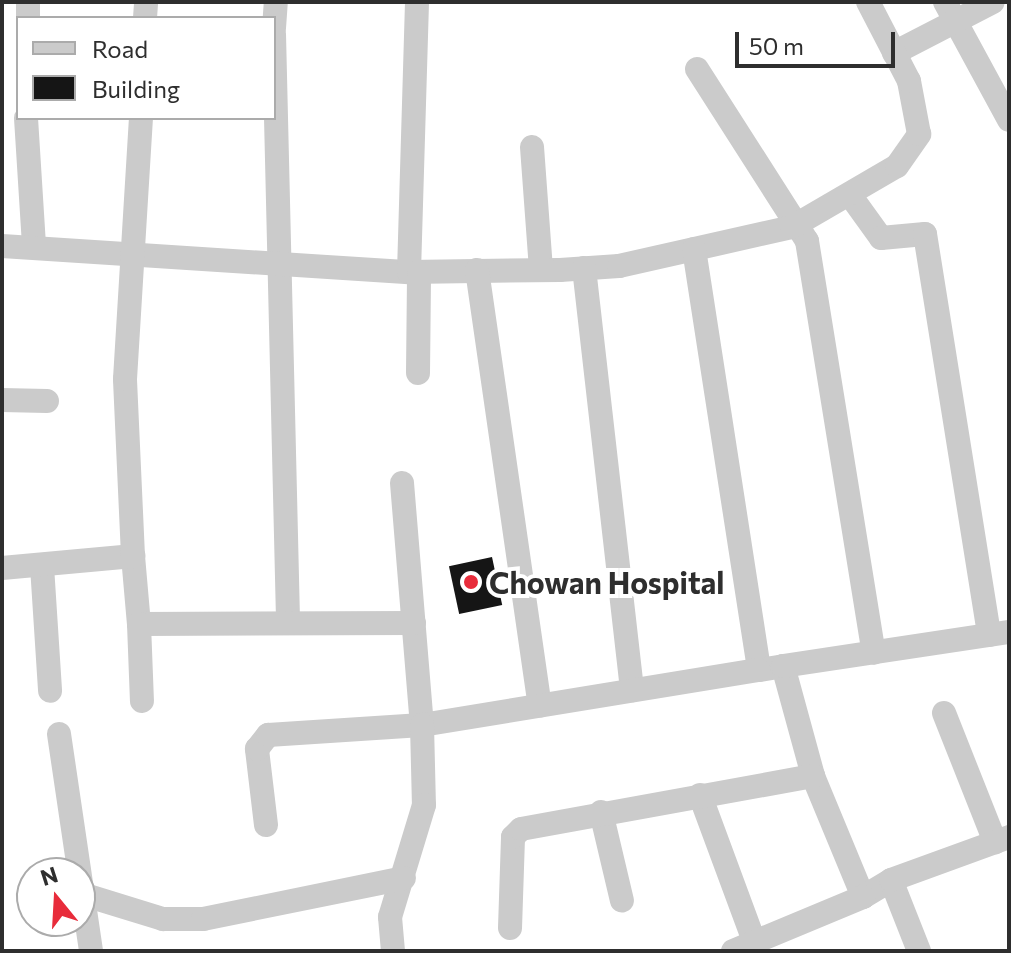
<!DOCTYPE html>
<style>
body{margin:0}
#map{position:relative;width:1011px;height:953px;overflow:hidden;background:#fff;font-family:Commissioner,sans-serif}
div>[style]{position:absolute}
.building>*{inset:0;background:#151515;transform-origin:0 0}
.street>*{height:24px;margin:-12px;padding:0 12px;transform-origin:12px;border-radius:12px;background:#cbcbcb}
.dots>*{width:22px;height:22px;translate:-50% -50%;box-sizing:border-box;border:4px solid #fff;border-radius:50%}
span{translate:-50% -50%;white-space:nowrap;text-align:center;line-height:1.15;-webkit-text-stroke:8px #fff;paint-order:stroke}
.poi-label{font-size:30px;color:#2e2e2e;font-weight:700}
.left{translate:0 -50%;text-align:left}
.frame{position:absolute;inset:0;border:4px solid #2e2e2e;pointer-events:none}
.legend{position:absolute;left:16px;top:16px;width:260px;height:104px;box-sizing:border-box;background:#fff;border:2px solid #ababab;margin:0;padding:10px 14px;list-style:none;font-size:24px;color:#2e2e2e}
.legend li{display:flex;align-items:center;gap:16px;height:40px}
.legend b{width:40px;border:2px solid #ababab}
.north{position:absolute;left:16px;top:857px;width:80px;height:80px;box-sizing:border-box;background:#fff;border:2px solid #ababab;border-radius:50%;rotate:342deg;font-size:22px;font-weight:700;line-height:32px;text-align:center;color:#2e2e2e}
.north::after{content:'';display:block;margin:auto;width:28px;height:36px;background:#e82c3b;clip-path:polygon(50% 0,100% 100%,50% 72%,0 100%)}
.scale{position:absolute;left:735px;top:32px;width:160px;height:36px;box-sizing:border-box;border:4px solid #2e2e2e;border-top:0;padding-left:10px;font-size:24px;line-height:28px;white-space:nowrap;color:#2e2e2e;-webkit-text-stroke:6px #fff;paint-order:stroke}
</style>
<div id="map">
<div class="building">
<div style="left:492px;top:557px;width:49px;height:44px;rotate:78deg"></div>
</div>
<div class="street">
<div style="left:945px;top:2px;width:134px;rotate:61.5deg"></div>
<div style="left:28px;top:18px;width:16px;rotate:-90deg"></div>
<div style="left:145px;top:18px;width:16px;rotate:-86deg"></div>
<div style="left:274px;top:28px;width:26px;rotate:-86deg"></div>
<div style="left:274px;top:34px;width:587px;rotate:88.63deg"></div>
<div style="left:894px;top:53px;width:111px;rotate:-27.3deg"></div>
<div style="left:697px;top:69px;width:204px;rotate:57.4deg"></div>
<div style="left:807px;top:241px;width:417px;rotate:80.8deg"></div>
<div style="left:26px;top:118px;width:127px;rotate:86.4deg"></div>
<div style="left:532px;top:147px;width:123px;rotate:85.8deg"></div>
<div style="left:850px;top:195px;width:53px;rotate:54.2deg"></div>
<div style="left:881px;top:238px;width:44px;rotate:-5.2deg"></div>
<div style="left:925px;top:234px;width:406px;rotate:80.9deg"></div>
<div style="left:2px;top:246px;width:408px;rotate:3.7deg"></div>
<div style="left:409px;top:272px;width:151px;rotate:-0.8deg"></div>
<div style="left:560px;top:270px;width:59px;rotate:-3.9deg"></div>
<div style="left:619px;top:266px;width:177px;rotate:-12.7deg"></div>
<div style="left:792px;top:227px;width:121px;rotate:-30.2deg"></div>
<div style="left:897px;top:166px;width:39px;rotate:-55deg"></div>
<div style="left:919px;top:134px;width:54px;rotate:-100.7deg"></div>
<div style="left:909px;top:81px;width:89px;rotate:-117.4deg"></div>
<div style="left:694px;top:249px;width:426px;rotate:81.2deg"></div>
<div style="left:759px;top:670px;width:24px;rotate:-9deg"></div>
<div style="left:783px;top:666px;width:114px;rotate:74.7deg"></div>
<div style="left:813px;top:776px;width:131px;rotate:67.5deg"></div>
<div style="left:863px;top:897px;width:33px;rotate:-31deg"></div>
<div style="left:584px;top:268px;width:425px;rotate:83.5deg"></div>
<div style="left:477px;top:270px;width:440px;rotate:81.8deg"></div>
<div style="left:409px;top:272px;width:270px;rotate:-88.3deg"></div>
<div style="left:418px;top:373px;width:101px;rotate:-89.4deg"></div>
<div style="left:2px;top:400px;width:45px;rotate:1.3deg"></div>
<div style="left:402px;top:483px;width:243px;rotate:85.3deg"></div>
<div style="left:422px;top:725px;width:341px;rotate:-9.3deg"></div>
<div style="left:133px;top:556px;width:68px;rotate:85deg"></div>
<div style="left:139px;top:624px;width:275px;rotate:-0.2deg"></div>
<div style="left:42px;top:566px;width:125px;rotate:86.3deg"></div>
<div style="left:2px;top:568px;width:132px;rotate:-5.2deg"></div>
<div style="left:133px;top:556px;width:177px;rotate:-92.6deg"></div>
<div style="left:125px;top:379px;width:261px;rotate:-86.5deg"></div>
<div style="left:139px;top:624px;width:77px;rotate:87.8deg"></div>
<div style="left:783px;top:666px;width:229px;rotate:-8.6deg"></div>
<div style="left:944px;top:713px;width:139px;rotate:68.4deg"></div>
<div style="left:59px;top:734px;width:219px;rotate:81.6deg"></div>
<div style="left:700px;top:795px;width:159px;rotate:69.7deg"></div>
<div style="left:601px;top:812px;width:91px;rotate:76.7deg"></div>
<div style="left:266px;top:825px;width:77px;rotate:-96.8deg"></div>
<div style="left:257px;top:749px;width:18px;rotate:-52deg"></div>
<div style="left:268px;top:735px;width:154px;rotate:-3.7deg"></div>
<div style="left:422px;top:725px;width:80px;rotate:88.6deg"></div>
<div style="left:424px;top:805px;width:117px;rotate:106.9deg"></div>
<div style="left:390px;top:917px;width:34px;rotate:85deg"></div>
<div style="left:85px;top:895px;width:82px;rotate:17.1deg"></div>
<div style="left:163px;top:919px;width:40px"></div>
<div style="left:203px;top:919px;width:205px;rotate:-11.5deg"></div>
<div style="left:510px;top:928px;width:91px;rotate:-88.1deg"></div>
<div style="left:513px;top:837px;width:11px;rotate:-45deg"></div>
<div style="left:521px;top:829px;width:297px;rotate:-10.3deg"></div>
<div style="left:733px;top:951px;width:141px;rotate:-22.6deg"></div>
<div style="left:919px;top:951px;width:76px;rotate:-111.5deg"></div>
<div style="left:891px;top:880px;width:126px;rotate:-20deg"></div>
</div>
<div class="dots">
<div style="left:471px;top:582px;background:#e82c3b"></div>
</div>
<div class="poi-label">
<span class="left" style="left:489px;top:582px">Chowan Hospital</span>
</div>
<div class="frame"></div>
<ul class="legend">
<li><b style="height:10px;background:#cbcbcb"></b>Road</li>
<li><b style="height:22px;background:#151515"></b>Building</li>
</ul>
<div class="north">N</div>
<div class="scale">50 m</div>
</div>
